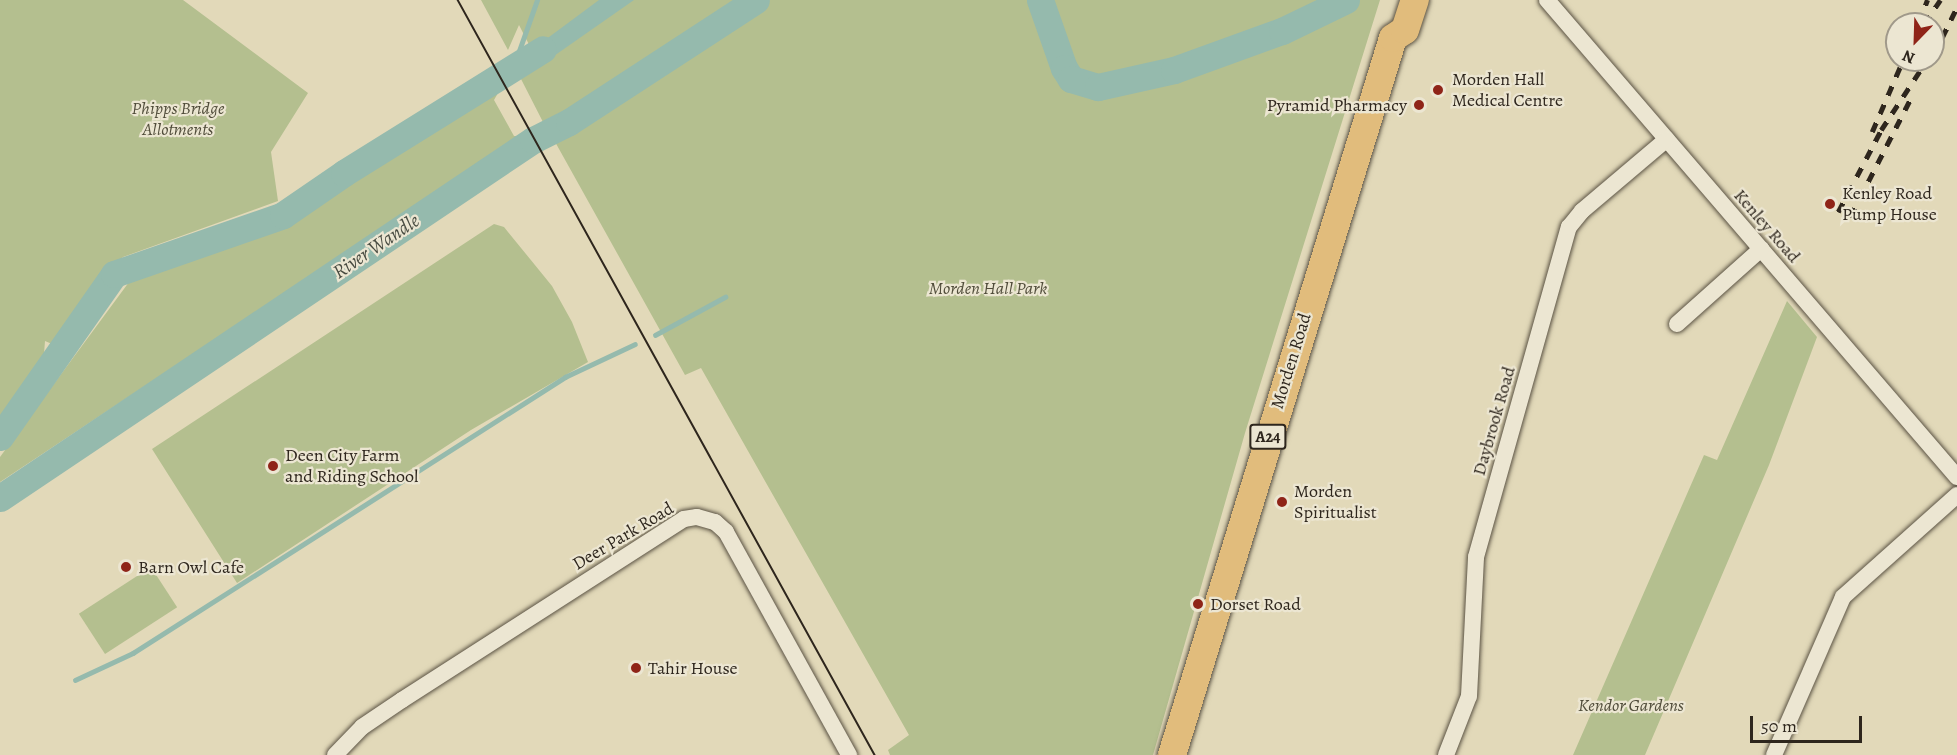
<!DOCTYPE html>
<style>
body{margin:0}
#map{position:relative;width:1957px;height:755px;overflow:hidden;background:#e2d9b9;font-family:Alegreya,serif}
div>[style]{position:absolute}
.green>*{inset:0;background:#b4bf8f;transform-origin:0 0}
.water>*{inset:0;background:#95baad}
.stream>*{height:4.5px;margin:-2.25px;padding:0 2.25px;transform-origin:2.25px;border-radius:2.25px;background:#95baad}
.river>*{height:27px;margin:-13.5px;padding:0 13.5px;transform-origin:13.5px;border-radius:13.5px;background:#95baad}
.roads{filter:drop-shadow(0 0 2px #5b5344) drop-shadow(0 0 2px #5b5344)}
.minor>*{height:16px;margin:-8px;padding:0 8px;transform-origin:8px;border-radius:8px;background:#ece6d2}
.trunk>*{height:28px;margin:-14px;padding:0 14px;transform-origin:14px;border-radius:14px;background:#e1bc7c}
.tram>*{height:1.5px;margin:-0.75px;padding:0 0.75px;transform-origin:0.75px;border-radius:0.75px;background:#2e261d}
.rail>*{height:4.5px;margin-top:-2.25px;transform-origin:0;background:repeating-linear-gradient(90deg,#2e261d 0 10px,transparent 0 20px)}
.dots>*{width:16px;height:16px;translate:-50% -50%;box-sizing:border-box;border:3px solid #ece6d2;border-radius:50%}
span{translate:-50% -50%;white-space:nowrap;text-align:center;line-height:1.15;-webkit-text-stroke:4.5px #ece6d2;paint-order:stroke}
.shield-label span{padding:2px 4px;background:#ece6d2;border:2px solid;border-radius:4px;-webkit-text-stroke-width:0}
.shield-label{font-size:16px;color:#2e261d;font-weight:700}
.poi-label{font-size:18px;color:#2e261d}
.left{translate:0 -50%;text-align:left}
.right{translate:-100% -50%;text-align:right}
.park-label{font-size:18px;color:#504c3a;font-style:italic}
.street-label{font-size:18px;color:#2e261d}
.water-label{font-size:20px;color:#484b41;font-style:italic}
.north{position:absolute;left:1885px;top:12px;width:60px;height:60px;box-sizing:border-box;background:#ece6d2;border:2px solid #a0998a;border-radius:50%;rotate:203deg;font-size:16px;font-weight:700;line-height:24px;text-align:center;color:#2e261d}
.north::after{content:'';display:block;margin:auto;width:21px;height:27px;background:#8f2418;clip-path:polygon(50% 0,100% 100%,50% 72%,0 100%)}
.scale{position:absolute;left:1750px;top:716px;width:112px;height:27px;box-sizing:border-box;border:3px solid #2e261d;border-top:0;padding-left:8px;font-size:18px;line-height:21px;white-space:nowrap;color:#2e261d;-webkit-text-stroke:4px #ece6d2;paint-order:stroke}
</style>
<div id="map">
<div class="green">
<div style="clip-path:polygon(0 0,183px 0,308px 93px,271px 152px,278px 201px,123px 257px,83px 299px,52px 344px,45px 341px,44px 354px,0 420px)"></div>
<div style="clip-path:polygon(481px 0,1380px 0,1245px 433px,1153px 755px,890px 755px,888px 750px,909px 735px,701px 368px,685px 375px,554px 140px,573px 128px,566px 113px,544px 124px,521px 79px,540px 66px,519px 25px,508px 50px)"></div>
<div style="clip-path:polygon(498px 93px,494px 100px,514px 136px,522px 136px,0 482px,0 457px,132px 278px,278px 223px)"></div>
<div style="clip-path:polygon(494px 224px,504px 227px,552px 286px,572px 322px,588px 362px,471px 430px,237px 583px,152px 449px)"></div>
<div style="clip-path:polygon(1787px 301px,1817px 337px,1769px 465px,1645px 755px,1573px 755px,1704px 455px,1717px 460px)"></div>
<div style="left:151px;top:567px;width:48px;height:86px;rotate:57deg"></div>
</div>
<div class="water">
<div style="clip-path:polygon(599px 0,634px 0,521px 79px,510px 66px)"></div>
</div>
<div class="stream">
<div style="left:514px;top:65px;width:69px;rotate:-70.5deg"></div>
<div style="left:655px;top:335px;width:80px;rotate:-28.5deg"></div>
<div style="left:75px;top:680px;width:64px;rotate:-25deg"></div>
<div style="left:133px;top:653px;width:513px;rotate:-32.57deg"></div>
<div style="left:565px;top:377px;width:77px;rotate:-25.2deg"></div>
</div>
<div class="river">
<div style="left:1040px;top:0;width:72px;rotate:70.6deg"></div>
<div style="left:1064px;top:68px;width:13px;rotate:58deg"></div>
<div style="left:1071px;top:79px;width:28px;rotate:17deg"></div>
<div style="left:1098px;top:87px;width:78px;rotate:-12.6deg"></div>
<div style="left:1174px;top:70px;width:115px;rotate:-19.9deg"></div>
<div style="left:1282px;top:31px;width:71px;rotate:-25.8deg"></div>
<div style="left:0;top:437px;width:199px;rotate:-55deg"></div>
<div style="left:114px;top:274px;width:179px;rotate:-19.2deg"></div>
<div style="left:283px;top:215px;width:74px;rotate:-34.5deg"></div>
<div style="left:344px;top:173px;width:234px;rotate:-31.9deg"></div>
<div style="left:0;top:498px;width:642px;rotate:-33.89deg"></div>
<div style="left:533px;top:140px;width:40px;rotate:-26.6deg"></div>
<div style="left:569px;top:122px;width:223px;rotate:-33.1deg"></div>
</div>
<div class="roads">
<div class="minor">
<div style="left:1547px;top:0;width:629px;rotate:49.32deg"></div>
<div style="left:1677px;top:324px;width:113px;rotate:-41.8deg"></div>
<div style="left:335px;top:755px;width:39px;rotate:-46deg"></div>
<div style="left:362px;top:727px;width:48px;rotate:-34deg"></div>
<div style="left:402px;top:700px;width:335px;rotate:-32.7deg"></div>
<div style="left:684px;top:519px;width:13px;rotate:-9deg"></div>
<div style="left:697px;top:517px;width:19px;rotate:16deg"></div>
<div style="left:715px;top:522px;width:15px;rotate:42deg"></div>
<div style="left:726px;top:532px;width:255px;rotate:61.1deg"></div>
<div style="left:1446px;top:755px;width:63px;rotate:-68.7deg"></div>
<div style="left:1469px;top:696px;width:139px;rotate:-87.1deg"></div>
<div style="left:1476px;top:557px;width:343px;rotate:-74.3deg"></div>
<div style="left:1569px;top:227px;width:21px;rotate:-51deg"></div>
<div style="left:1582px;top:211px;width:111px;rotate:-40.3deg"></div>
<div style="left:1774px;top:755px;width:172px;rotate:-66.4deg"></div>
<div style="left:1843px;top:597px;width:153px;rotate:-41.8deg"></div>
</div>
<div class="trunk">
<div style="left:1172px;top:755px;width:750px;rotate:-72.87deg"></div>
<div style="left:1393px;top:38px;width:14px;rotate:-34deg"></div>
<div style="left:1405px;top:30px;width:32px;rotate:-72deg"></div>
</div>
</div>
<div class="tram">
<div style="left:458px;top:0;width:863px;rotate:61.09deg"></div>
</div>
<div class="rail">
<div style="left:1918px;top:24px;width:26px;rotate:-69deg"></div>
<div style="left:1924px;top:24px;width:29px;rotate:-56deg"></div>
<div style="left:1933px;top:56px;width:55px;rotate:-63.9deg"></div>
<div style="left:1872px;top:132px;width:78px;rotate:-66.7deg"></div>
<div style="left:1838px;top:212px;width:93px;rotate:-62.3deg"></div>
<div style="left:1881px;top:130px;width:84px;rotate:-56.7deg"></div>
<div style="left:1850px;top:217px;width:131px;rotate:-62.9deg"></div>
</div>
<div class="dots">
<div style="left:1438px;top:90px;background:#8f2418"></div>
<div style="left:1419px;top:105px;background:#8f2418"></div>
<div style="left:1830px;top:204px;background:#8f2418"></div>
<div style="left:273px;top:466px;background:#8f2418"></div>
<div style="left:1282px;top:502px;background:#8f2418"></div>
<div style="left:126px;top:567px;background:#8f2418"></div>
<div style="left:1198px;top:604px;background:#8f2418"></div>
<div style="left:636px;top:668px;background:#8f2418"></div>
</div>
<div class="shield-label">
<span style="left:1268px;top:437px">A24</span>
</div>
<div class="poi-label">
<span class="left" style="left:1452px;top:90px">Morden Hall<br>Medical Centre</span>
<span class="right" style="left:1407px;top:105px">Pyramid Pharmacy</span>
<span class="left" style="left:1842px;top:204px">Kenley Road<br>Pump House</span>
<span class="left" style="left:285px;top:466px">Deen City Farm<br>and Riding School</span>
<span class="left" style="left:1294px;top:502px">Morden<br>Spiritualist</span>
<span class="left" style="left:138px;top:567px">Barn Owl Cafe</span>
<span class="left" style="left:1210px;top:604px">Dorset Road</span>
<span class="left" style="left:648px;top:668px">Tahir House</span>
</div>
<div class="park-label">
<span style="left:178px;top:119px">Phipps Bridge<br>Allotments</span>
<span style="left:988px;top:288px">Morden Hall Park</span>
<span style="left:1631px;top:705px">Kendor Gardens</span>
</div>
<div class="street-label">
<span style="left:1767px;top:226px;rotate:49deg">Kenley Road</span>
<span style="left:1291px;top:361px;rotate:-73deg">Morden Road</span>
<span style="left:1494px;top:421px;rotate:-74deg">Daybrook Road</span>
<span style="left:623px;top:536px;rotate:-31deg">Deer Park Road</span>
</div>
<div class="water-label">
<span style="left:376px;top:246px;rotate:-34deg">River Wandle</span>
</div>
<div class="north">N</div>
<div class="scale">50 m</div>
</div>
